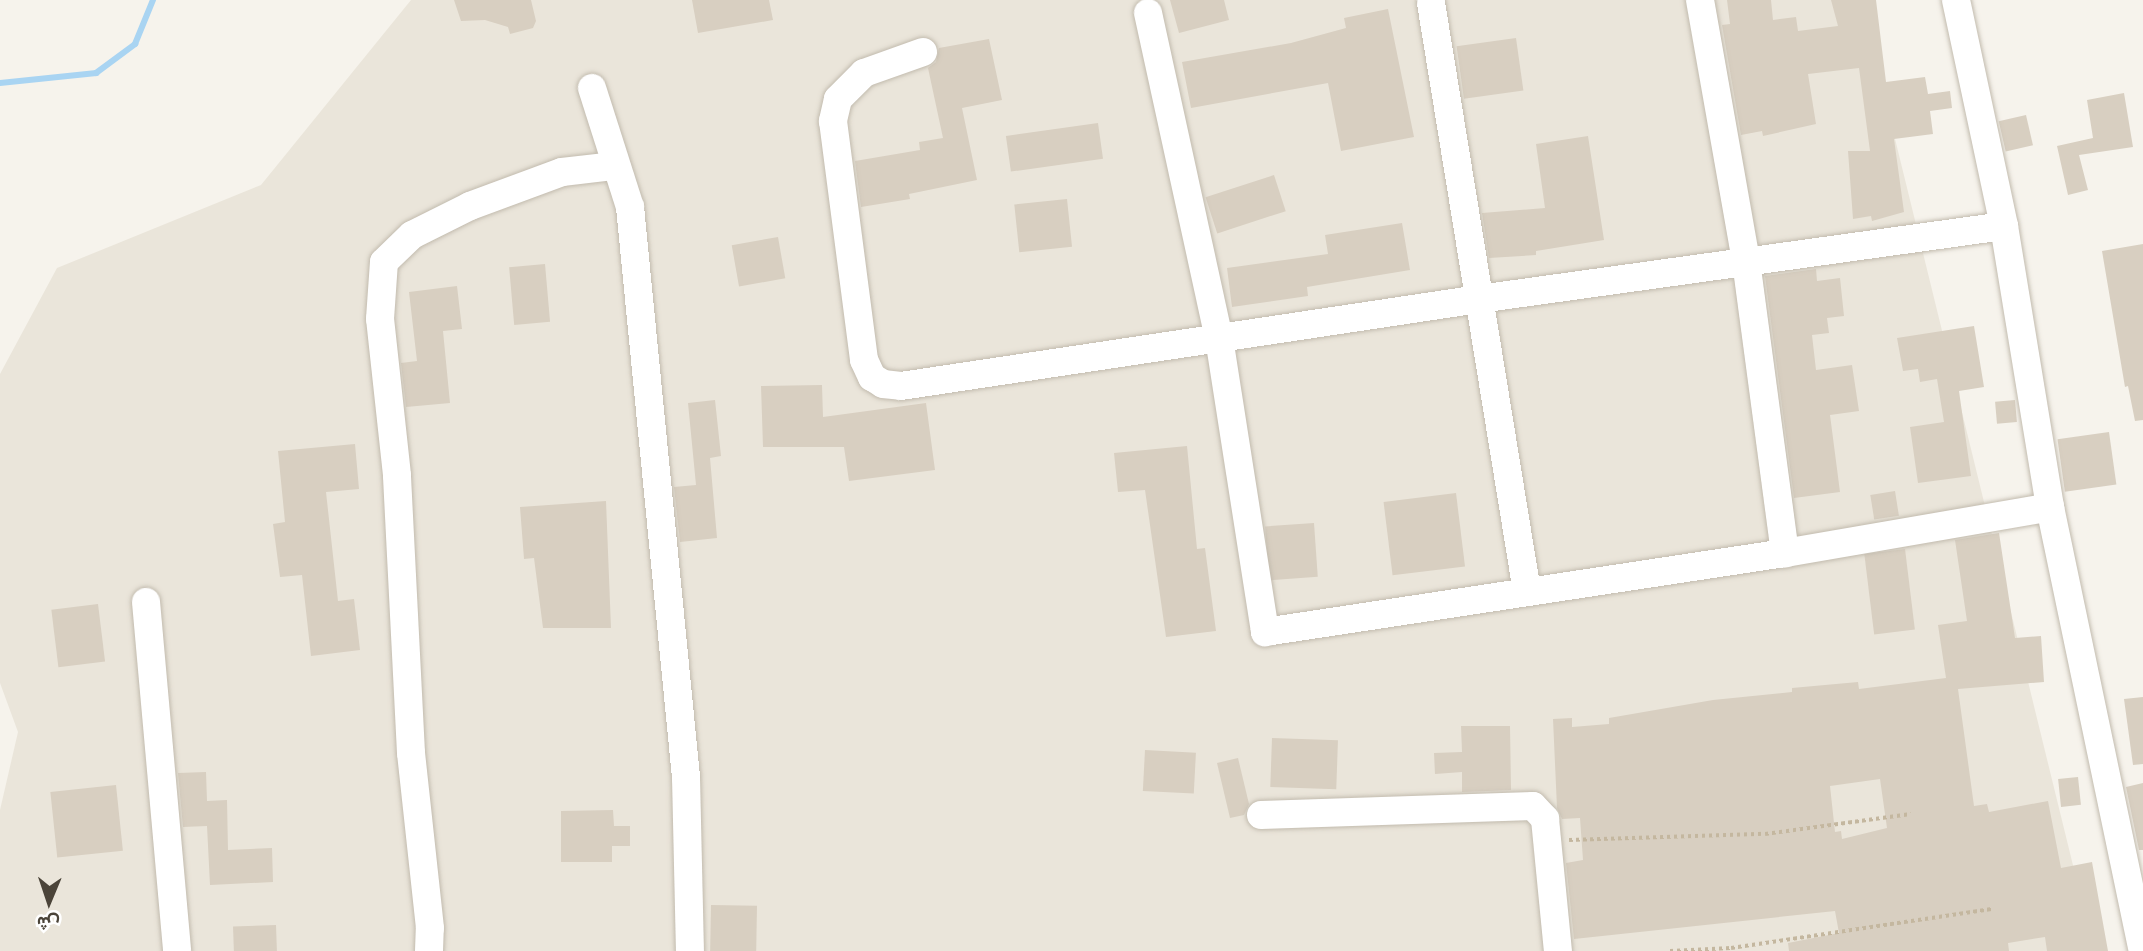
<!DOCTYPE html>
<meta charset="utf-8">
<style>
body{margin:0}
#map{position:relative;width:2143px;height:951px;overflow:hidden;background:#f6f3ec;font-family:Montserrat,Vazirmatn,sans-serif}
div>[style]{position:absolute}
.residential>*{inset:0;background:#eae5da}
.stream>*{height:6px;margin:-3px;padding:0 3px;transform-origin:3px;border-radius:3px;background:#a9d4f2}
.building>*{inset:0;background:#d8cfc1;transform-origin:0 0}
.path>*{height:3.5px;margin-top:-1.75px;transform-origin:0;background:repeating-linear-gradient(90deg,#c4b79f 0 3.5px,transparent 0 7px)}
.roads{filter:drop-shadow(0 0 2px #c2bbae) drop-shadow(0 0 2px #c2bbae)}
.minor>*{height:28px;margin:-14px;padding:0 14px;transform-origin:14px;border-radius:14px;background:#fff}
span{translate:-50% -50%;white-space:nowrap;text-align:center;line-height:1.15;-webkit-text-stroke:5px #fff;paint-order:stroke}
.north{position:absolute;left:14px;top:867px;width:70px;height:70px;-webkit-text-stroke:5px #fff;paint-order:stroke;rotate:182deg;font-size:19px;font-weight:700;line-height:28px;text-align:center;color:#4b4439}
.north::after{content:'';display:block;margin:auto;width:24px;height:32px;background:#4b4439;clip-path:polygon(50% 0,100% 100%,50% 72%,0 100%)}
</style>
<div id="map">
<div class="residential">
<div style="clip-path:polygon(411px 0,1861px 0,2094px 951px,0 951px,0 810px,18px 732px,0 683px,0 374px,57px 268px,261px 185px)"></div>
</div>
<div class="stream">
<div style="left:0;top:83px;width:97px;rotate:-5.9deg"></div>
<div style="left:96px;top:73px;width:49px;rotate:-36.6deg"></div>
<div style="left:135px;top:44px;width:48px;rotate:-67.8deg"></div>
</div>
<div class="building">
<div style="clip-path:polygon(454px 0,531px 0,536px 21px,533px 28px,510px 34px,508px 27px,485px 20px,461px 21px)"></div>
<div style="clip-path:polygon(692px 0,769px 0,773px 20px,698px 33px)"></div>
<div style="clip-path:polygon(1170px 0,1224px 0,1229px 20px,1179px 33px)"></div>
<div style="clip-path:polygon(1727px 0,1771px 0,1773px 20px,1796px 17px,1798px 31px,1838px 26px,1831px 0,1876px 0,1886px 82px,1925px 77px,1928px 94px,1950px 91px,1952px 108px,1930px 111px,1933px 134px,1894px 139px,1904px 212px,1872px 221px,1871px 216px,1853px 219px,1848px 151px,1870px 151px,1859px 68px,1808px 74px,1816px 124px,1763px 136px,1762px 131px,1741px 135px,1722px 25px,1730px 24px)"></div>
<div style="clip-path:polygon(1388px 9px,1414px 137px,1341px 151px,1328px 83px,1191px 108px,1182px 62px,1291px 43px,1346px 28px,1344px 18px)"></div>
<div style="left:1516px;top:38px;width:53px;height:60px;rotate:82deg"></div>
<div style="clip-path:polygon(989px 39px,1002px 100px,962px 108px,977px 180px,909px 194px,910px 199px,861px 207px,855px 161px,920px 150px,919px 142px,943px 138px,928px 68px,936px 62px,939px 48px)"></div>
<div style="clip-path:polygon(2124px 93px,2133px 147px,2079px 155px,2088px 190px,2068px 195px,2057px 146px,2093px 138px,2087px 100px)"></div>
<div style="left:2026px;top:115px;width:31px;height:28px;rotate:77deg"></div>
<div style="left:1098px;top:123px;width:36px;height:93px;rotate:82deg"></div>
<div style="clip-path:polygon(1588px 136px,1604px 240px,1536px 251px,1536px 255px,1489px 258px,1482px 213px,1545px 208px,1536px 144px)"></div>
<div style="left:1274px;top:175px;width:38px;height:72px;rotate:72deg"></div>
<div style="left:1067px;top:199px;width:48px;height:53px;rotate:84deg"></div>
<div style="clip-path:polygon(1402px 223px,1410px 270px,1307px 287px,1308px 296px,1232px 307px,1227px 268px,1328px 254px,1325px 235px)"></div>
<div style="left:778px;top:237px;width:42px;height:47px;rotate:80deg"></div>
<div style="clip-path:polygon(2143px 244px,2143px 420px,2135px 421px,2128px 386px,2125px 387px,2102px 251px)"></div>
<div style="left:545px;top:264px;width:58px;height:36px;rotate:85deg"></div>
<div style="clip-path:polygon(1816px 269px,1817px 281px,1840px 278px,1844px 316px,1827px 318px,1829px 333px,1812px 335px,1816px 370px,1852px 365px,1859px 411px,1830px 415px,1840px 492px,1794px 498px,1765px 276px)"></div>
<div style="clip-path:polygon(457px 286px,462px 329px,443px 331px,450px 403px,406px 407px,401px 363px,417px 361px,409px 292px)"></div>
<div style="clip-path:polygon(1974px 326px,1984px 387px,1959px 391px,1971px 476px,1918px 483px,1910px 427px,1944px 422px,1937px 379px,1920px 382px,1918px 369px,1903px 371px,1897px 338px)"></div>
<div style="clip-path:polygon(822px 385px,823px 417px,926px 403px,935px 470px,849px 481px,844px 447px,763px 447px,761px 386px)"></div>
<div style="clip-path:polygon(715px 400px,721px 456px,710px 458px,717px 538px,680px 542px,674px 487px,696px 485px,688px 403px)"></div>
<div style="left:2015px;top:400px;width:22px;height:20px;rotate:85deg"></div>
<div style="left:2109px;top:432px;width:53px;height:52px;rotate:82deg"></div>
<div style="clip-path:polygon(355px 444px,359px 489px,326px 492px,338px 601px,354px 599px,360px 650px,311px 656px,302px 575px,280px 577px,273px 524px,285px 522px,278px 451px)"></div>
<div style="clip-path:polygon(1187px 446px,1197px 549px,1205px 548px,1216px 631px,1166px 637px,1145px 490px,1118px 492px,1114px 453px)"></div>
<div style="left:1895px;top:491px;width:25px;height:25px;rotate:81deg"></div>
<div style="left:1456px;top:493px;width:74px;height:73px;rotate:83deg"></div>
<div style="clip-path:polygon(606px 501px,611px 628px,543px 628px,534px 558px,524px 559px,520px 507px)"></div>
<div style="left:1314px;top:523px;width:54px;height:49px;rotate:86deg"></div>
<div style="clip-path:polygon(evenodd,1999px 533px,2015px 638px,2041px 636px,2044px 682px,1958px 689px,1974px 806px,1987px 804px,1989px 812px,2048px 801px,2061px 868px,2092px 862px,2108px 951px,2047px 951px,2045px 937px,2008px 943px,2009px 951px,1789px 951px,1788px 943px,1839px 933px,1835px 911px,1574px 939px,1566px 863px,1583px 860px,1580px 818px,1562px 819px,1557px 808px,1553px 719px,1572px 718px,1572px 727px,1609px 724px,1609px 718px,1713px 700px,1792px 692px,1792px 688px,1858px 682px,1859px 689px,1946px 678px,1938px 625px,1967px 621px,1955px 540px,1999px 533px,1880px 779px,1887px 828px,1842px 839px,1841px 831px,1835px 832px,1830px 786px,1880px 779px)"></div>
<div style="left:1905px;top:549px;width:81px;height:41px;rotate:83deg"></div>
<div style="left:98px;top:604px;width:58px;height:47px;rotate:83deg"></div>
<div style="clip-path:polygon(2143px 697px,2143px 764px,2133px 765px,2124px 699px)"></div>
<div style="clip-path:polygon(1461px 726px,1510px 726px,1511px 790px,1462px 792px,1462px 772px,1435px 774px,1434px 753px,1462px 752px)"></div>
<div style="left:1272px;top:738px;width:66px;height:49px;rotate:2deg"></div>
<div style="left:1145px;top:750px;width:51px;height:41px;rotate:3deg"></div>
<div style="clip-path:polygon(1238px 758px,1249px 804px,1244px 815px,1230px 818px,1217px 763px)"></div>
<div style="clip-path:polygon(206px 772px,207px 801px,227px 800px,228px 850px,272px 848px,273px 882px,210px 885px,207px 826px,183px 827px,178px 773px)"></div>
<div style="left:2078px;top:777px;width:28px;height:20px;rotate:84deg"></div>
<div style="clip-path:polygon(2143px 783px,2143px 850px,2139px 850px,2126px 787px)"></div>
<div style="left:116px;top:785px;width:66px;height:66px;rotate:84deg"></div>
<div style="clip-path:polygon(613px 810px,614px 826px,630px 826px,630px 846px,612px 846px,612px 862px,561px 862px,561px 811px)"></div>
<div style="left:711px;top:905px;width:46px;height:46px;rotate:1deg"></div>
<div style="left:276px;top:925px;width:26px;height:43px;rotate:88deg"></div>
</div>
<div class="path">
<div style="left:1569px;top:840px;width:196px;rotate:-1.8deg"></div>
<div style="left:1765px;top:834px;width:147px;rotate:-7.8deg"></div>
<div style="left:1670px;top:951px;width:61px;rotate:-2.8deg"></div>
<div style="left:1731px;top:948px;width:265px;rotate:-8.5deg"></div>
</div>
<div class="roads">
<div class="minor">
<div style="left:1700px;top:0;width:265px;rotate:80deg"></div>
<div style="left:1746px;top:261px;width:295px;rotate:82.4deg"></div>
<div style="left:1956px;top:0;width:231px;rotate:78deg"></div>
<div style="left:2004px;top:226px;width:285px;rotate:80.7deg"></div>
<div style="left:2050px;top:507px;width:454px;rotate:78.2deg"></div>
<div style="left:1431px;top:3px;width:597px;rotate:80.74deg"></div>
<div style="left:1148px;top:13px;width:333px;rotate:77.7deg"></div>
<div style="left:1219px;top:338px;width:298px;rotate:81.1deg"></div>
<div style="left:1265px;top:632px;width:526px;rotate:-8.64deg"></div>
<div style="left:1785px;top:553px;width:269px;rotate:-9.8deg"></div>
<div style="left:923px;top:52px;width:63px;rotate:160.4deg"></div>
<div style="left:864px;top:73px;width:37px;rotate:135deg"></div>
<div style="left:838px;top:99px;width:23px;rotate:103deg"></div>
<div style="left:833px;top:121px;width:241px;rotate:82.6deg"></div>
<div style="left:864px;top:360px;width:19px;rotate:65deg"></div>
<div style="left:872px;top:377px;width:13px;rotate:32deg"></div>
<div style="left:883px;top:384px;width:18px;rotate:6deg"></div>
<div style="left:901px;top:386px;width:585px;rotate:-8.56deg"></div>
<div style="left:1479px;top:299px;width:530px;rotate:-7.92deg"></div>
<div style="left:592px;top:88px;width:125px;rotate:72.3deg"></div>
<div style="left:630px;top:207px;width:573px;rotate:84.39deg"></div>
<div style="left:686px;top:777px;width:174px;rotate:88.7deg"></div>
<div style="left:146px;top:602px;width:350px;rotate:84.9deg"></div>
<div style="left:1261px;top:815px;width:272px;rotate:-1.9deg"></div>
<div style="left:1533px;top:806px;width:18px;rotate:47deg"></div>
<div style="left:1545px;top:819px;width:133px;rotate:84.4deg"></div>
<div style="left:429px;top:951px;width:23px;rotate:-88deg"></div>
<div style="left:430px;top:928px;width:176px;rotate:-96.2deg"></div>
<div style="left:411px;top:753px;width:278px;rotate:-92.9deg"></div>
<div style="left:397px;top:475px;width:157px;rotate:-96.2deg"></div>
<div style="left:380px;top:319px;width:57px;rotate:-86deg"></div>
<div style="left:384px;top:262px;width:39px;rotate:-44deg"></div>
<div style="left:412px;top:235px;width:65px;rotate:-26.6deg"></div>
<div style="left:470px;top:206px;width:98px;rotate:-20.3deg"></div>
<div style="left:562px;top:172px;width:51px;rotate:-6.7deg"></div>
</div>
</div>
<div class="north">ش</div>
</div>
